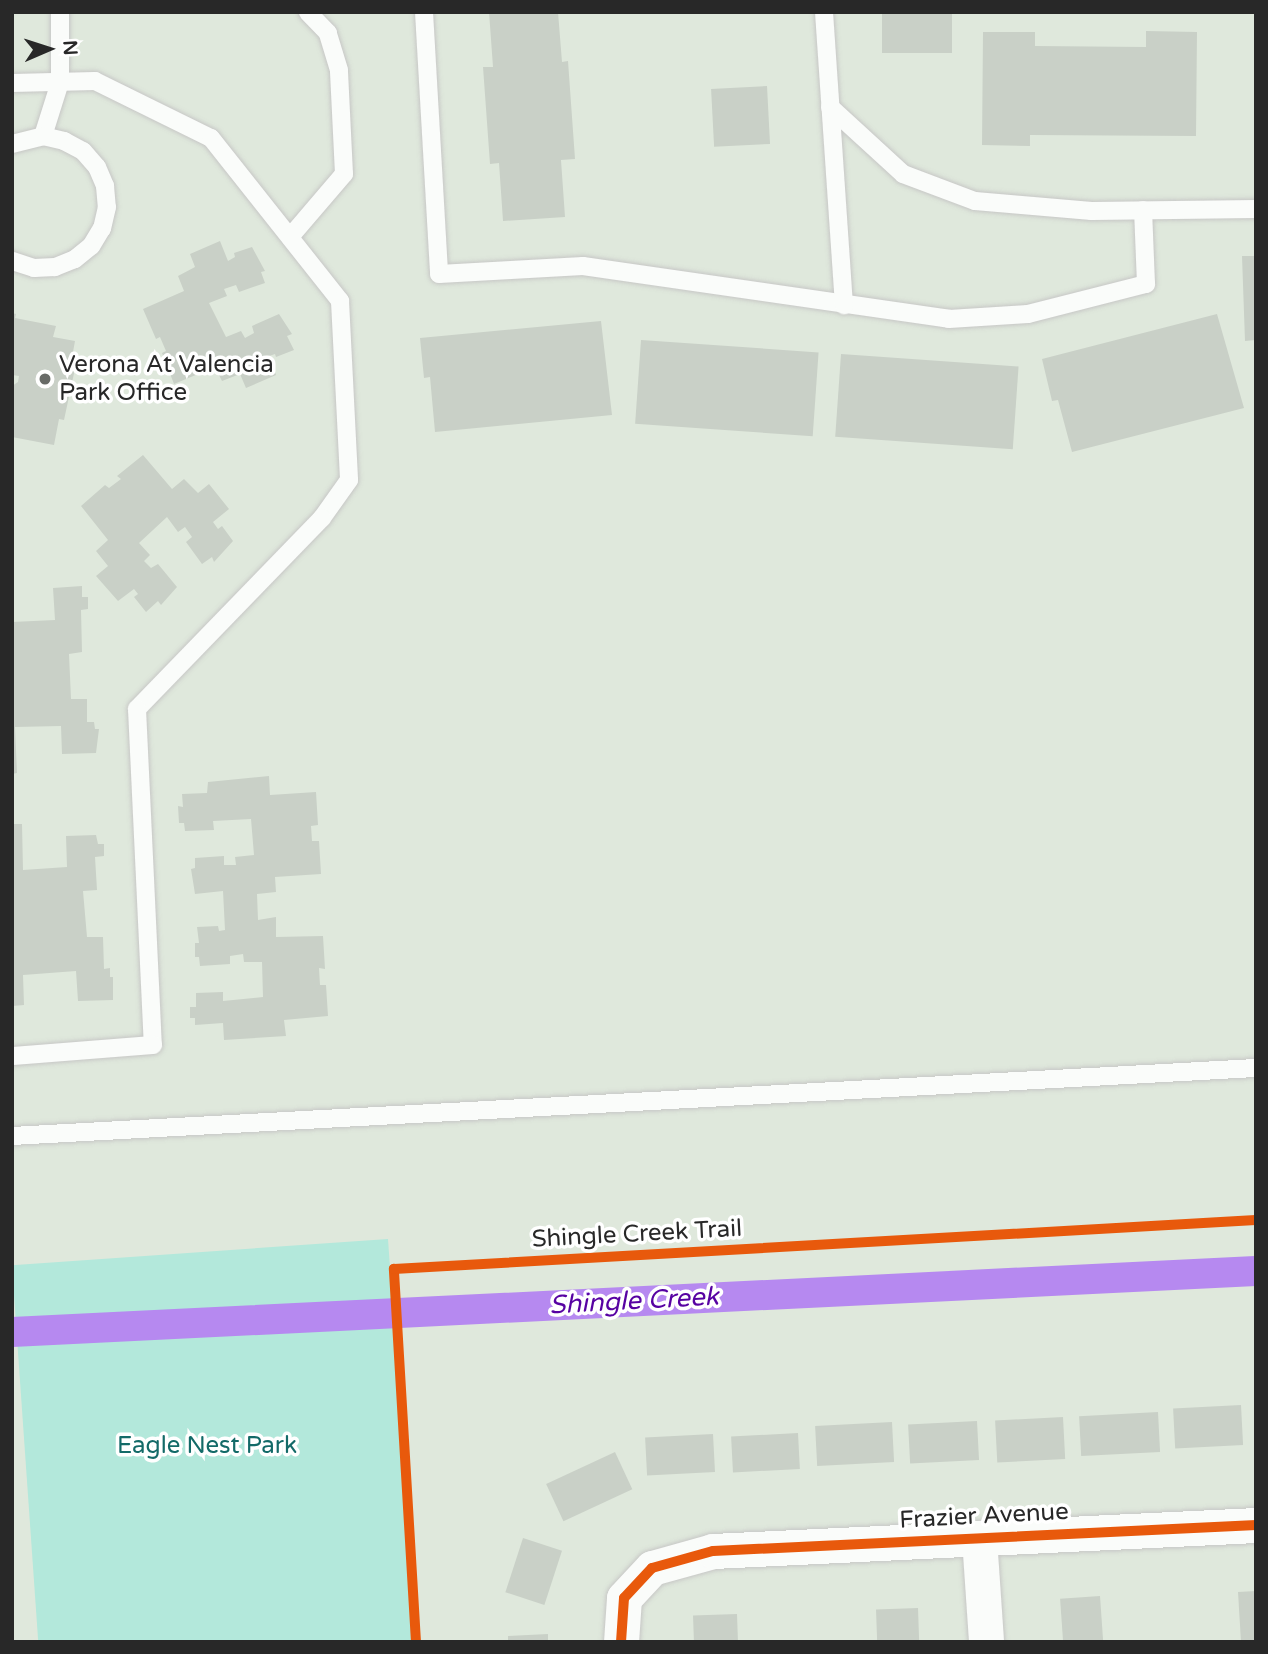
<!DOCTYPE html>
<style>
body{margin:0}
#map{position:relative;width:1268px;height:1654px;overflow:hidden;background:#dfe8dc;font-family:"Varela Round",sans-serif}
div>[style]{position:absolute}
.green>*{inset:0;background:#b3e8db;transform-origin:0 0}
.canal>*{height:30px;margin:-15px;padding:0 15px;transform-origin:15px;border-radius:15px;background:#b689f0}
.building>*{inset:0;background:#c9d0c7;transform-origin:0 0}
.roads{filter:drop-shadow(0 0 2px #c7c7c6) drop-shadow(0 0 2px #c7c7c6)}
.service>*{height:18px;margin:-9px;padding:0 9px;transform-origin:9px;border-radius:9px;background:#fafcfa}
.minor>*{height:35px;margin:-17.5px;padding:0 17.5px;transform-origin:17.5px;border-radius:17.5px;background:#fafcfa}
.cycleway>*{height:10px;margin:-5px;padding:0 5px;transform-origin:5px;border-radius:5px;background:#e8590c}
.dots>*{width:19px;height:19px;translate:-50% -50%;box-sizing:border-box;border:4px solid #fff;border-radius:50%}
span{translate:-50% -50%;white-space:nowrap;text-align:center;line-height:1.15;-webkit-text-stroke:7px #fff;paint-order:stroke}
.poi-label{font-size:24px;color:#282828}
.left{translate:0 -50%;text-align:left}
.street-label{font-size:24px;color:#282828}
.park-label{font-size:24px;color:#136a68}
.water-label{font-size:26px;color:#5702a2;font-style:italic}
.frame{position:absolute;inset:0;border:14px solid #282828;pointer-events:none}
.north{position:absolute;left:14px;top:14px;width:70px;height:70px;-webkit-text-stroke:5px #fff;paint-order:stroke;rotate:87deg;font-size:19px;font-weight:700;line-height:28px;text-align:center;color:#282828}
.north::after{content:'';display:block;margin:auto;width:24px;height:32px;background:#282828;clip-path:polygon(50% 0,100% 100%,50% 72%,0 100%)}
</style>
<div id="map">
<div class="green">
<div style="left:388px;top:1239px;width:404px;height:377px;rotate:86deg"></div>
</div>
<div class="canal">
<div style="left:12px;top:1332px;width:1245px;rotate:-2.81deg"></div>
</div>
<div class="building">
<div style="clip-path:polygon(489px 12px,558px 12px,562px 62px,568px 61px,575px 159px,561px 160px,565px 217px,503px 221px,499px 163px,490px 164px,483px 67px,493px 67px)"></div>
<div style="left:882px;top:12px;width:70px;height:41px"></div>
<div style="clip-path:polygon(1146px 31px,1197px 32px,1196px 136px,1030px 135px,1030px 146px,982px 145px,983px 32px,1035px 32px,1035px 46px,1146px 47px)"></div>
<div style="left:767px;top:86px;width:58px;height:56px;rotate:87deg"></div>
<div style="clip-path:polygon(220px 241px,228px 261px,235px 257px,234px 253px,252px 247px,265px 271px,261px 272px,265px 283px,239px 292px,236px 285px,224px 289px,227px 296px,209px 303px,226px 337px,241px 331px,245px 338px,254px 333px,252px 326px,279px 314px,292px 334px,287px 336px,294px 350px,276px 357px,275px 354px,269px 356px,276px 375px,246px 388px,240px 374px,222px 381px,215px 367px,174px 384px,162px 353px,166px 351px,160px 337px,156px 339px,143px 309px,184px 291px,178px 276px,195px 267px,190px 254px)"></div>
<div style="clip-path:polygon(1242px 256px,1256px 256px,1256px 340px,1245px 341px)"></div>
<div style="clip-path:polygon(12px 313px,16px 314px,15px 318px,56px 326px,53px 337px,75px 341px,71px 363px,76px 364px,64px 420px,59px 419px,54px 445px,12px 437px,12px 386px,18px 382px,19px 376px,12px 375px)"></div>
<div style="clip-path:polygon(1217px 314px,1244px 408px,1072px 452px,1058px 400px,1052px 401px,1042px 359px)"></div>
<div style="clip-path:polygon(601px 321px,612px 415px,435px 432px,430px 377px,424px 378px,420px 338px)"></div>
<div style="left:641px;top:340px;width:178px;height:84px;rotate:4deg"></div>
<div style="left:841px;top:354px;width:178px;height:83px;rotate:4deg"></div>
<div style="clip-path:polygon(143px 455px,172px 489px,184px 479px,198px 493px,209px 484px,229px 509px,213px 522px,218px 529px,222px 526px,233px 541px,214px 562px,212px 557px,202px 564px,186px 542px,192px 537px,185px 527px,178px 532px,167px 517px,139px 543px,150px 555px,144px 561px,151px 568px,158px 564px,177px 587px,161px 605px,158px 601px,146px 612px,134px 597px,138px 594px,134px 589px,118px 601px,96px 576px,108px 566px,96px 551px,108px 540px,81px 506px,105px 485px,109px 488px,121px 479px,117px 476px)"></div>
<div style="clip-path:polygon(82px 586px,82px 597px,88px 597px,88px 609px,81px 610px,82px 652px,69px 654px,71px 699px,87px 699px,87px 722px,94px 722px,95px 729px,99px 729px,96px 753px,62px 754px,61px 726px,15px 727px,17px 773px,12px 774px,12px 622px,55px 620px,53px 588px)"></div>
<div style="clip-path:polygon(269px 776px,270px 795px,316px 792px,318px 825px,311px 826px,312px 841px,319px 841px,321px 874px,275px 877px,276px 892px,257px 894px,258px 920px,276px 917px,276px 937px,323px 936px,325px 969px,319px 968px,320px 985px,326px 985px,328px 1016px,284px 1020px,286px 1036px,224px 1040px,223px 1023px,195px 1025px,195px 1018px,190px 1018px,190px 1007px,196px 1007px,196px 993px,223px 992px,223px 1001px,263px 997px,262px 962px,244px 962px,243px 954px,230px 956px,230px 964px,200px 966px,199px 957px,195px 957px,195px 943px,199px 943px,197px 927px,218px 926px,219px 931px,225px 930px,223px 891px,195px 894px,191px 869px,195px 868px,195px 858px,224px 856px,224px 865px,236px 865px,235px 857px,254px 855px,251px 819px,213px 821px,214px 830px,185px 831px,184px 823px,179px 823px,178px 806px,183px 807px,182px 794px,207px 793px,208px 782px)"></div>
<div style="clip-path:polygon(12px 824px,22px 824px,23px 870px,67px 867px,66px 836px,96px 835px,98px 844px,104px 844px,104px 856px,95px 857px,97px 890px,83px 891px,87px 937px,103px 937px,104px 969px,110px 968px,110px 977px,113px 977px,113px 1000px,78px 1001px,76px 971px,23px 975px,24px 1005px,12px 1006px)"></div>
<div style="left:1241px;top:1405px;width:40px;height:68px;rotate:87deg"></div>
<div style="left:1158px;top:1412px;width:40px;height:79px;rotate:87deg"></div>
<div style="left:1063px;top:1417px;width:42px;height:68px;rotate:87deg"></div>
<div style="left:977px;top:1421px;width:39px;height:69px;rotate:87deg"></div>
<div style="left:892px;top:1422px;width:40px;height:77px;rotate:87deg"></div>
<div style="left:798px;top:1433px;width:36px;height:67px;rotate:87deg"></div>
<div style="left:713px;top:1434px;width:38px;height:68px;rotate:87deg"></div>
<div style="left:615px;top:1452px;width:41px;height:76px;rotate:65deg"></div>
<div style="left:523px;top:1538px;width:41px;height:57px;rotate:18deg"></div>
<div style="clip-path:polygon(1256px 1591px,1256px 1642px,1241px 1642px,1238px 1592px)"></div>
<div style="left:1100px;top:1596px;width:46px;height:40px;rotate:86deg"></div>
<div style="left:918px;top:1608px;width:34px;height:42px;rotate:88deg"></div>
<div style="left:737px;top:1614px;width:28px;height:44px;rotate:88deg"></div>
<div style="clip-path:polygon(548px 1634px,548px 1642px,508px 1642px,508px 1636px)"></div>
</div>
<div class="roads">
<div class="service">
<div style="left:424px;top:12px;width:262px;rotate:86.7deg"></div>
<div style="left:439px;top:274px;width:144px;rotate:-3.2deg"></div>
<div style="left:583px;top:266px;width:370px;rotate:8.2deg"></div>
<div style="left:949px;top:319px;width:79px;rotate:-3.6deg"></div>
<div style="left:1028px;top:314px;width:122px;rotate:-14.3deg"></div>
<div style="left:1146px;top:284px;width:74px;rotate:-92.3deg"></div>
<div style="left:824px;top:12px;width:294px;rotate:86.1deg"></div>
<div style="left:12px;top:83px;width:83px;rotate:-1.4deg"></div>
<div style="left:95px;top:81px;width:129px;rotate:26.2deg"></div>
<div style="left:211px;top:138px;width:208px;rotate:51.6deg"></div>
<div style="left:340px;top:301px;width:179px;rotate:87.1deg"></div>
<div style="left:349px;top:480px;width:47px;rotate:125.4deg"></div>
<div style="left:322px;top:518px;width:266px;rotate:134.1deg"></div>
<div style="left:137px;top:709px;width:336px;rotate:87.3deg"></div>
<div style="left:153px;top:1045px;width:141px;rotate:175.5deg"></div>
<div style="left:830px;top:107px;width:99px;rotate:42.5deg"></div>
<div style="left:903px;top:174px;width:77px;rotate:20.6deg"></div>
<div style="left:975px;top:201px;width:117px;rotate:4.9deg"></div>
<div style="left:1092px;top:211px;width:164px;rotate:-0.7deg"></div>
<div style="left:43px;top:136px;width:57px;rotate:-72.5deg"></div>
<div style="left:60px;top:82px;width:70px;rotate:-90deg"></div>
<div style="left:12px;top:144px;width:32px;rotate:-14deg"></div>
<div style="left:43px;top:136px;width:22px;rotate:13deg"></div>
<div style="left:64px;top:141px;width:21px;rotate:28deg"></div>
<div style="left:83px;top:151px;width:21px;rotate:49deg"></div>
<div style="left:97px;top:167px;width:21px;rotate:67deg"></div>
<div style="left:105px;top:186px;width:21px;rotate:85deg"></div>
<div style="left:107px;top:207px;width:22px;rotate:103deg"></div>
<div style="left:102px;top:228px;width:21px;rotate:121deg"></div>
<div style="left:91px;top:246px;width:21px;rotate:141deg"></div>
<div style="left:75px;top:259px;width:22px;rotate:158deg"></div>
<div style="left:55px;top:267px;width:21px;rotate:177deg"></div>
<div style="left:34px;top:268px;width:23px;rotate:-162deg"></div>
<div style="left:290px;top:237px;width:83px;rotate:-49.4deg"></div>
<div style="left:344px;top:174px;width:104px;rotate:-92.8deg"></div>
<div style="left:339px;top:70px;width:39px;rotate:-107deg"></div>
<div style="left:328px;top:33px;width:29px;rotate:-134deg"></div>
<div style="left:12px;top:1136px;width:1246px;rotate:-3.13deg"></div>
</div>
<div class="minor">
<div style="left:979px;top:1538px;width:104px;rotate:86.1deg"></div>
<div style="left:621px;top:1642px;width:44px;rotate:-86.1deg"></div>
<div style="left:624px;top:1598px;width:41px;rotate:-47deg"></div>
<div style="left:652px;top:1568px;width:63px;rotate:-15.6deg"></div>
<div style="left:713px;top:1551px;width:544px;rotate:-2.74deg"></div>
</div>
</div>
<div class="cycleway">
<div style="left:416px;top:1642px;width:374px;rotate:-93.4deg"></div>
<div style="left:394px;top:1269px;width:863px;rotate:-3.25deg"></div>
<div style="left:621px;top:1642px;width:44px;rotate:-86.1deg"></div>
<div style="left:624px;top:1598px;width:41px;rotate:-47deg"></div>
<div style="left:652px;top:1568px;width:63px;rotate:-15.6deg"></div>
<div style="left:713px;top:1551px;width:544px;rotate:-2.74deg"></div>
</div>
<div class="dots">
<div style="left:45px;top:379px;background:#686b67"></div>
</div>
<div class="poi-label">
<span class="left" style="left:59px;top:379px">Verona At Valencia<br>Park Office</span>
</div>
<div class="street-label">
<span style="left:637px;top:1234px;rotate:-3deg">Shingle Creek Trail</span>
<span style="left:984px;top:1516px;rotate:-3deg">Frazier Avenue</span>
</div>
<div class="park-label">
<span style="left:207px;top:1446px">Eagle Nest Park</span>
</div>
<div class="water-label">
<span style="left:634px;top:1301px;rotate:-3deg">Shingle Creek</span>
</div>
<div class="frame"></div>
<div class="north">N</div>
</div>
